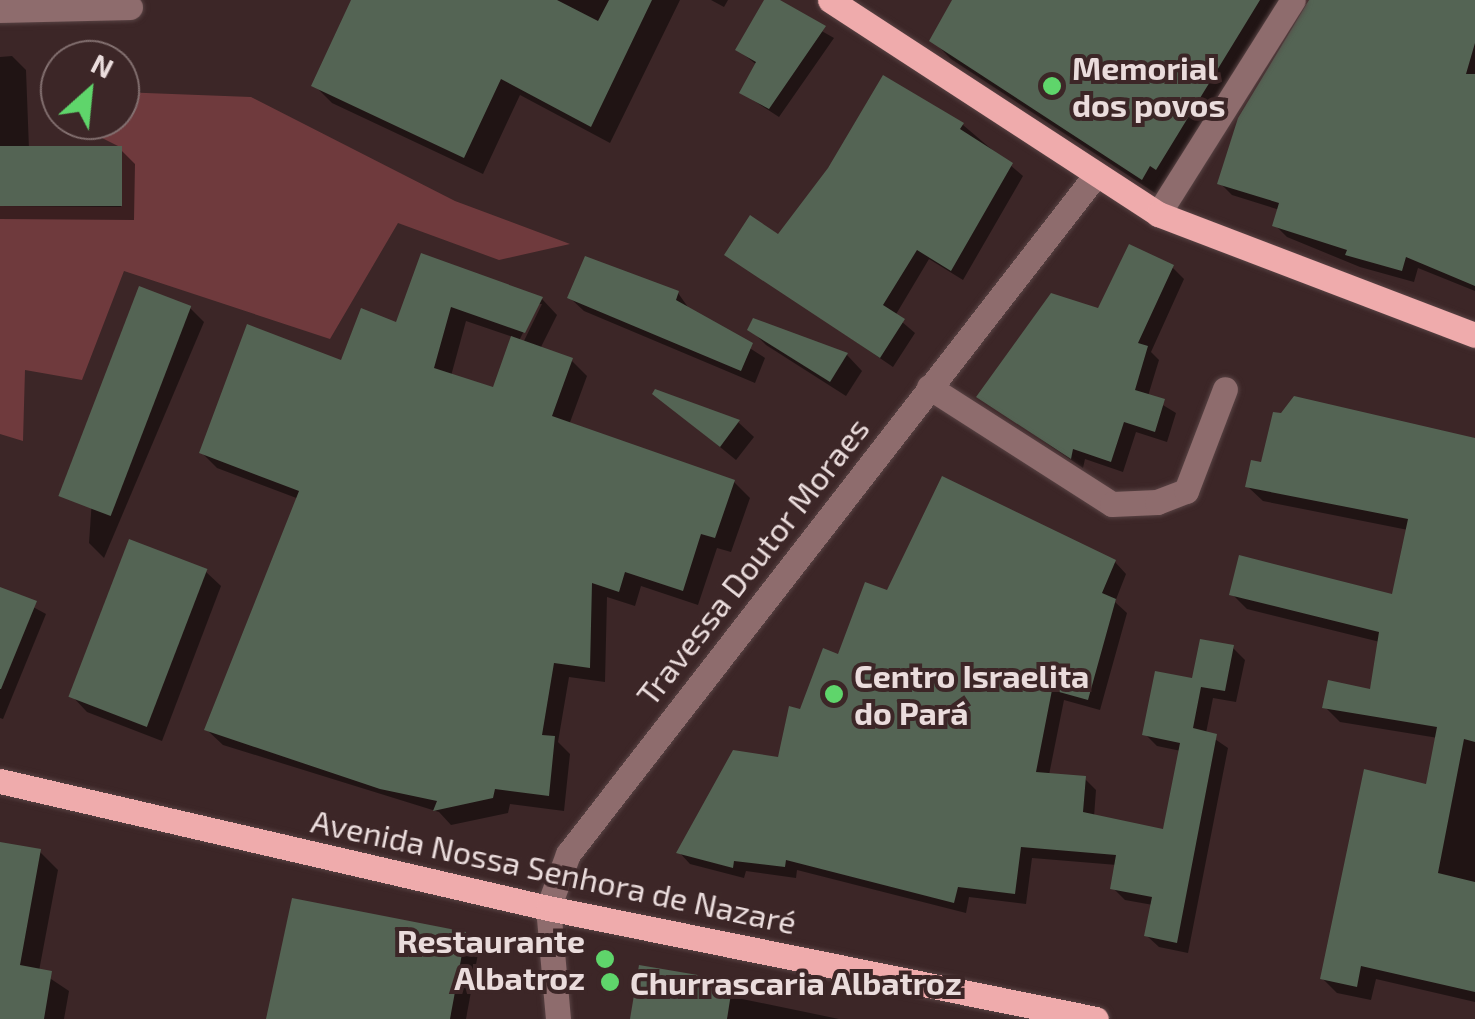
<!DOCTYPE html>
<meta charset="utf-8">
<style>
body{margin:0}
#map{position:relative;width:1475px;height:1019px;overflow:hidden;background:#3c2627;font-family:"Exo 2",sans-serif}
div>[style]{position:absolute}
.green>*{inset:0;background:#6f3a3d}
.shadow>*{inset:0;background:#0007}
.building>*{inset:0;background:#546454;transform-origin:0 0}
.roads{filter:drop-shadow(0 0 2px #584344) drop-shadow(0 0 2px #584344)}
.minor>*{height:25px;margin:-12.5px;padding:0 12.5px;transform-origin:12.5px;border-radius:12.5px;background:#8e6c6d}
.major>*{height:25px;margin:-12.5px;padding:0 12.5px;transform-origin:12.5px;border-radius:12.5px;background:#efabac}
.dots>*{width:28px;height:28px;translate:-50% -50%;box-sizing:border-box;border:5px solid #3c2627;border-radius:50%}
span{translate:-50% -50%;white-space:nowrap;text-align:center;line-height:1.15;-webkit-text-stroke:8px #3c2627;paint-order:stroke}
.poi-label{font-size:32px;color:#eadcdc;font-weight:700}
.left{translate:0 -50%;text-align:left}
.right{translate:-100% -50%;text-align:right}
.street-label{font-size:32px;color:#eadcdc}
.north{position:absolute;left:40px;top:40px;width:100px;height:100px;box-sizing:border-box;background:#3c2627;border:2px solid #826f6f;border-radius:50%;rotate:27deg;font-size:28px;font-weight:700;line-height:40px;text-align:center;color:#eadcdc}
.north::after{content:'';display:block;margin:auto;width:35px;height:45px;background:#5fd56b;clip-path:polygon(50% 0,100% 100%,50% 72%,0 100%)}
</style>
<div id="map">
<div class="green">
<div style="clip-path:polygon(120px 92px,251px 97px,455px 201px,570px 244px,499px 260px,398px 223px,330px 339px,124px 271px,82px 380px,25px 370px,23px 441px,0 434px,0 206px,121px 207px,122px 148px,96px 135px,97px 120px,120px 120px)"></div>
</div>
<div class="shadow">
<div style="clip-path:polygon(354px 0,680px 0,610px 143px,520px 95px,483px 174px,332px 103px,314px 85px)"></div>
<div style="clip-path:polygon(711px 0,728px 0,724px 7px)"></div>
<div style="clip-path:polygon(767px 0,834px 38px,779px 117px,742px 93px,757px 65px,738px 50px)"></div>
<div style="clip-path:polygon(955px 0,1289px 0,1161px 197px,951px 59px,932px 40px)"></div>
<div style="clip-path:polygon(1348px 0,1475px 0,1475px 291px,1418px 268px,1414px 282px,1360px 267px,1287px 237px,1275px 225px,1280px 210px,1232px 195px,1220px 183px)"></div>
<div style="clip-path:polygon(12px 56px,26px 70px,29px 149px,121px 150px,135px 164px,134px 220px,0 219px,0 57px)"></div>
<div style="clip-path:polygon(884px 78px,963px 125px,1023px 176px,963px 280px,929px 259px,895px 316px,915px 333px,893px 367px,727px 254px,779px 237px,830px 170px)"></div>
<div style="clip-path:polygon(evenodd,422px 256px,542px 299px,557px 315px,540px 349px,571px 360px,587px 376px,569px 425px,734px 482px,750px 498px,731px 552px,717px 548px,698px 605px,641px 586px,635px 606px,607px 597px,605px 682px,569px 677px,558px 742px,570px 754px,564px 811px,510px 804px,508px 813px,451px 825px,439px 812px,223px 745px,207px 730px,299px 499px,217px 468px,201px 452px,398px 326px,422px 256px,537px 304px,542px 304px,522px 345px,518px 343px,537px 304px,422px 256px,466px 321px,513px 337px,495px 390px,451px 376px,466px 321px)"></div>
<div style="clip-path:polygon(1172px 267px,1184px 279px,1151px 352px,1159px 360px,1148px 396px,1176px 413px,1167px 442px,1136px 432px,1123px 472px,1085px 459px,1083px 468px,979px 397px)"></div>
<div style="clip-path:polygon(678px 293px,690px 310px,765px 358px,755px 383px,584px 311px,570px 298px)"></div>
<div style="clip-path:polygon(190px 308px,204px 322px,104px 558px,89px 543px,93px 485px)"></div>
<div style="clip-path:polygon(754px 321px,847px 355px,862px 371px,846px 396px,766px 345px,750px 329px)"></div>
<div style="clip-path:polygon(655px 394px,738px 422px,754px 437px,736px 460px)"></div>
<div style="clip-path:polygon(1475px 441px,1475px 1002px,1376px 979px,1371px 1000px,1337px 993px,1322px 978px,1428px 787px,1438px 738px,1340px 722px,1325px 707px,1372px 692px,1380px 642px,1247px 609px,1232px 594px,1394px 597px,1408px 530px,1263px 501px,1248px 487px,1263px 465px)"></div>
<div style="clip-path:polygon(1115px 562px,1126px 574px,1115px 602px,1127px 613px,1100px 710px,1064px 700px,1049px 775px,1084px 778px,1096px 790px,1094px 817px,1165px 832px,1181px 751px,1157px 746px,1145px 734px,1233px 648px,1245px 660px,1236px 702px,1213px 698px,1206px 733px,1228px 748px,1188px 953px,1159px 947px,1147px 936px,1153px 905px,1125px 900px,1113px 888px,1117px 865px,1032px 858px,1026px 904px,969px 897px,966px 913px,797px 870px,796px 878px,746px 871px,744px 878px,690px 864px,679px 852px,780px 760px,801px 712px,889px 593px)"></div>
<div style="clip-path:polygon(205px 571px,221px 586px,162px 741px,87px 712px,72px 696px)"></div>
<div style="clip-path:polygon(0 589px,46px 614px,3px 719px,0 718px)"></div>
<div style="clip-path:polygon(0 844px,40px 852px,58px 870px,39px 971px,69px 991px,64px 1019px,0 1019px)"></div>
<div style="clip-path:polygon(465px 934px,479px 948px,466px 1019px,268px 1019px)"></div>
<div style="clip-path:polygon(732px 983px,742px 999px,839px 1019px,632px 1019px)"></div>
</div>
<div class="building">
<div style="clip-path:polygon(351px 0,557px 0,598px 21px,609px 0,652px 0,591px 127px,501px 79px,464px 158px,311px 86px)"></div>
<div style="clip-path:polygon(764px 0,780px 0,826px 26px,769px 109px,739px 93px,756px 62px,735px 50px)"></div>
<div style="clip-path:polygon(952px 0,1260px 0,1156px 170px,1150px 166px,1142px 180px,929px 41px)"></div>
<div style="clip-path:polygon(1309px 0,1475px 0,1475px 43px,1466px 74px,1475px 74px,1475px 286px,1406px 257px,1402px 271px,1345px 255px,1347px 250px,1272px 226px,1279px 203px,1217px 184px,1238px 118px)"></div>
<div style="clip-path:polygon(883px 75px,964px 123px,960px 129px,1013px 163px,951px 271px,917px 250px,883px 305px,905px 319px,880px 358px,724px 255px,750px 215px,778px 234px,828px 168px)"></div>
<div style="left:0;top:146px;width:122px;height:60px"></div>
<div style="clip-path:polygon(1129px 244px,1174px 265px,1138px 343px,1148px 346px,1135px 390px,1165px 399px,1155px 432px,1124px 422px,1111px 462px,1073px 449px,1071px 459px,976px 397px,1051px 293px,1098px 308px)"></div>
<div style="clip-path:polygon(421px 253px,543px 297px,525px 333px,451px 307px,434px 368px,493px 387px,511px 336px,573px 358px,552px 416px,735px 480px,715px 538px,701px 534px,683px 591px,625px 572px,619px 592px,592px 583px,590px 668px,554px 663px,542px 735px,555px 736px,549px 796px,495px 789px,493px 798px,433px 811px,437px 801px,380px 789px,204px 730px,299px 491px,199px 453px,247px 324px,341px 360px,361px 308px,396px 322px)"></div>
<div style="clip-path:polygon(585px 256px,679px 291px,676px 300px,753px 343px,741px 371px,567px 298px)"></div>
<div style="left:139px;top:286px;width:56px;height:225px;rotate:21deg"></div>
<div style="clip-path:polygon(753px 318px,848px 353px,830px 382px,747px 330px)"></div>
<div style="clip-path:polygon(655px 389px,740px 420px,720px 447px,652px 394px)"></div>
<div style="clip-path:polygon(1294px 396px,1475px 438px,1475px 742px,1464px 739px,1438px 873px,1475px 882px,1475px 992px,1361px 966px,1357px 987px,1320px 979px,1364px 769px,1426px 784px,1437px 727px,1322px 708px,1328px 680px,1370px 689px,1379px 632px,1229px 595px,1239px 555px,1392px 594px,1408px 519px,1245px 487px,1251px 460px,1261px 462px,1273px 412px,1281px 413px)"></div>
<div style="clip-path:polygon(942px 476px,1116px 560px,1102px 593px,1116px 599px,1088px 700px,1052px 690px,1036px 772px,1086px 776px,1083px 812px,1163px 829px,1180px 743px,1142px 735px,1155px 671px,1192px 678px,1200px 639px,1234px 645px,1225px 691px,1201px 687px,1193px 728px,1217px 734px,1177px 943px,1144px 936px,1152px 897px,1110px 889px,1116px 855px,1021px 847px,1015px 894px,958px 887px,954px 903px,786px 860px,785px 867px,734px 861px,733px 868px,676px 853px,733px 750px,778px 757px,789px 706px,800px 709px,823px 648px,838px 654px,865px 582px,887px 590px)"></div>
<div style="left:129px;top:539px;width:84px;height:169px;rotate:21deg"></div>
<div style="clip-path:polygon(0 587px,37px 601px,1px 689px,0 689px)"></div>
<div style="clip-path:polygon(0 842px,41px 849px,20px 965px,52px 971px,44px 1019px,0 1019px)"></div>
<div style="clip-path:polygon(292px 898px,466px 932px,450px 1019px,266px 1019px)"></div>
<div style="clip-path:polygon(639px 965px,733px 981px,727px 1019px,630px 1019px)"></div>
</div>
<div class="roads">
<div class="minor">
<div style="left:0;top:10px;width:130px;rotate:-1.3deg"></div>
<div style="left:1158px;top:214px;width:253px;rotate:-57.8deg"></div>
<div style="left:929px;top:387px;width:217px;rotate:32.6deg"></div>
<div style="left:1112px;top:504px;width:45px;rotate:-2.5deg"></div>
<div style="left:1157px;top:502px;width:31px;rotate:-21deg"></div>
<div style="left:1186px;top:491px;width:109px;rotate:-69.1deg"></div>
<div style="left:558px;top:1019px;width:111px;rotate:-95.1deg"></div>
<div style="left:548px;top:908px;width:58px;rotate:-69.7deg"></div>
<div style="left:568px;top:854px;width:857px;rotate:-52.15deg"></div>
</div>
<div class="major">
<div style="left:830px;top:0;width:392px;rotate:33.1deg"></div>
<div style="left:1158px;top:214px;width:339px;rotate:20.9deg"></div>
<div style="left:0;top:781px;width:563px;rotate:13.05deg"></div>
<div style="left:548px;top:908px;width:559px;rotate:11.45deg"></div>
</div>
</div>
<div class="dots">
<div style="left:1052px;top:86px;background:#5fd56b"></div>
<div style="left:834px;top:694px;background:#5fd56b"></div>
<div style="left:605px;top:959px;background:#5fd56b"></div>
<div style="left:610px;top:982px;background:#5fd56b"></div>
</div>
<div class="poi-label">
<span class="left" style="left:1072px;top:86px">Memorial<br>dos povos</span>
<span class="left" style="left:854px;top:694px">Centro Israelita<br>do Pará</span>
<span class="right" style="left:585px;top:959px">Restaurante<br>Albatroz</span>
<span class="left" style="left:630px;top:982px">Churrascaria Albatroz</span>
</div>
<div class="street-label">
<span style="left:752px;top:561px;rotate:-52deg">Travessa Doutor Moraes</span>
<span style="left:554px;top:871px;rotate:12deg">Avenida Nossa Senhora de Nazaré</span>
</div>
<div class="north">N</div>
</div>
